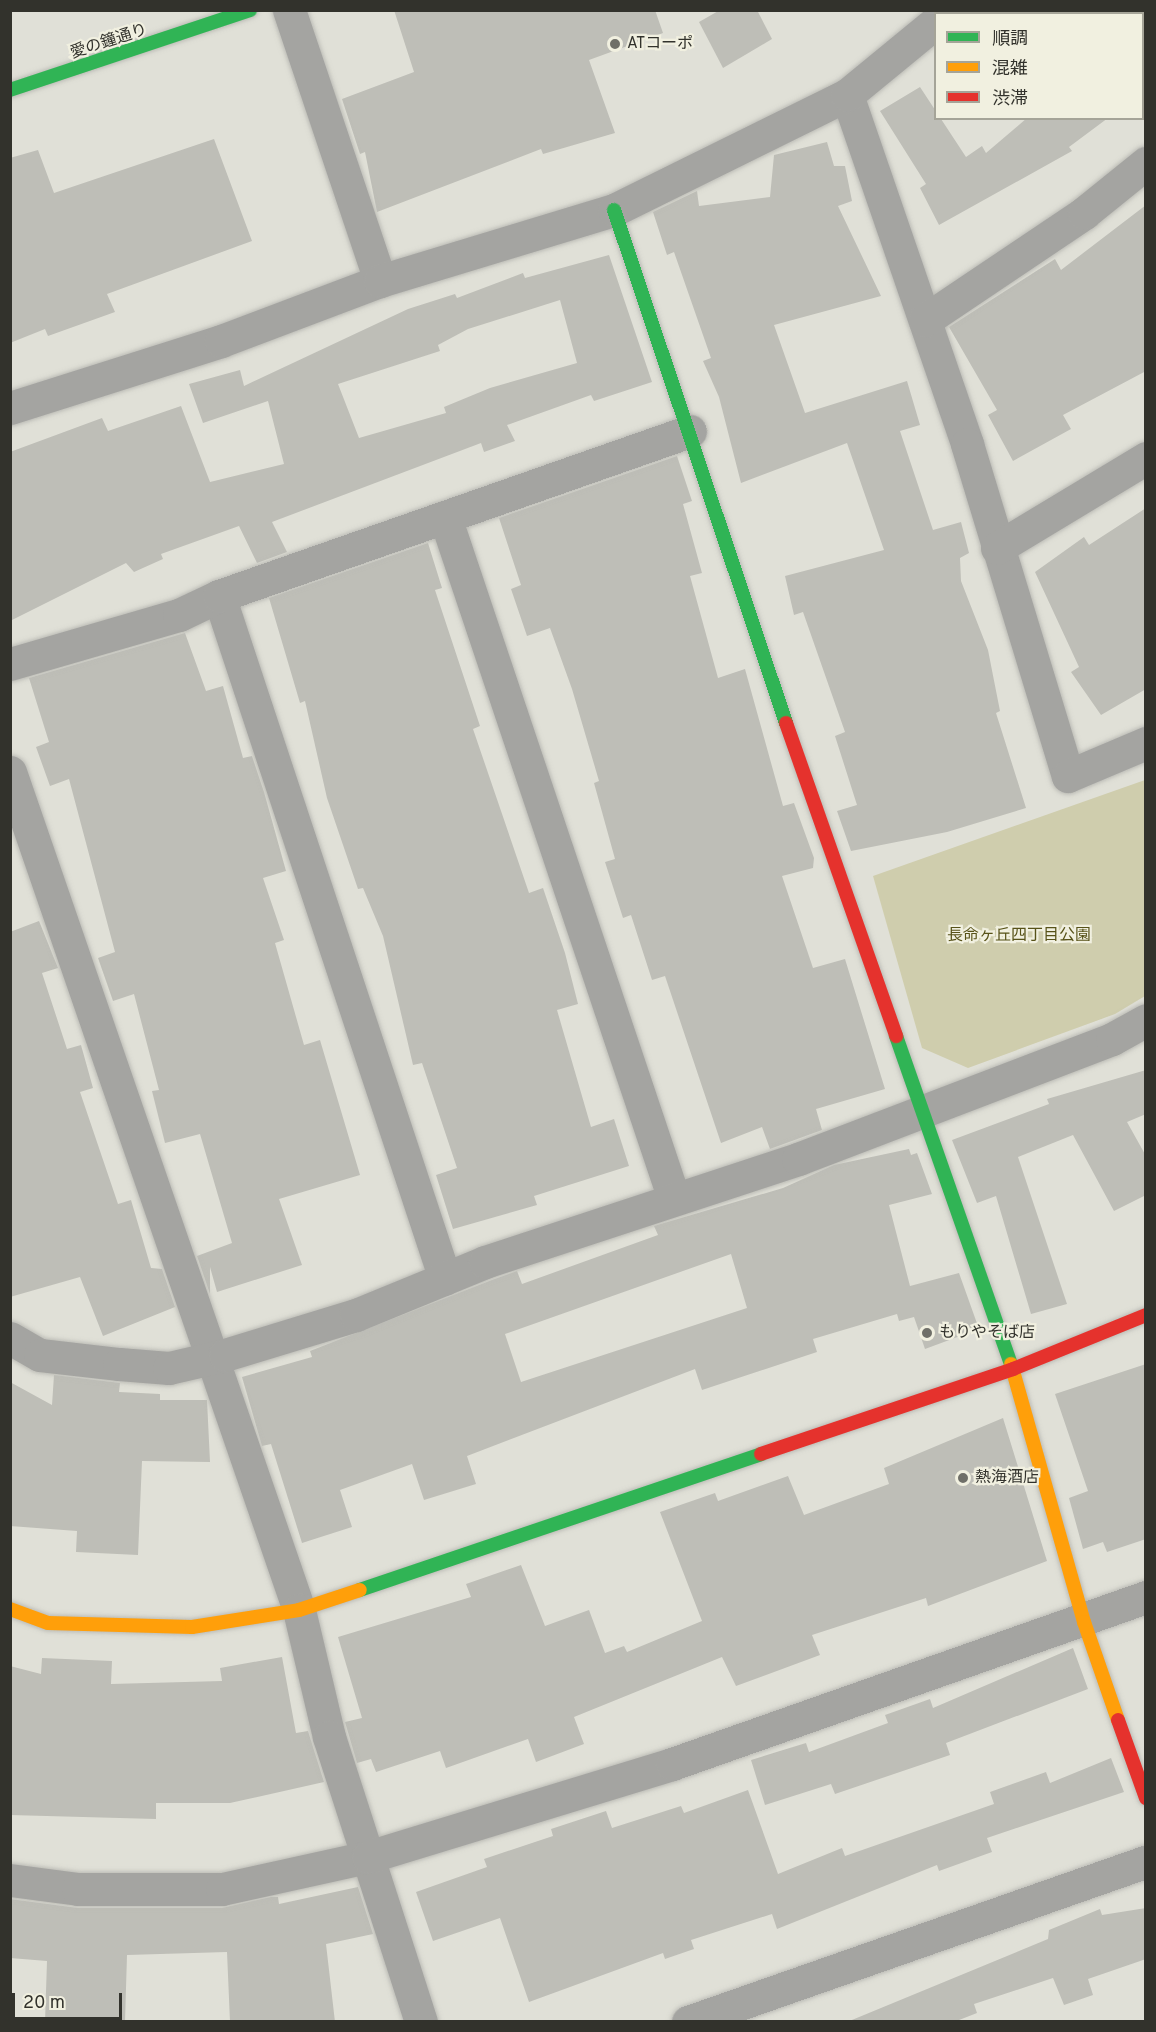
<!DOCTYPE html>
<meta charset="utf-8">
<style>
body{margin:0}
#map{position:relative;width:1156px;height:2032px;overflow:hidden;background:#e0e0d7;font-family:Overpass,"Noto Sans JP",sans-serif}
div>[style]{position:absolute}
.green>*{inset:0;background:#cfcdad}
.building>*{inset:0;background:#bebeb7}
.roads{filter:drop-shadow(0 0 2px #bcbcb6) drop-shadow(0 0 2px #bcbcb6)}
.street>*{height:33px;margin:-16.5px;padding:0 16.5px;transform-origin:16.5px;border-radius:16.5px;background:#a4a4a1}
.fast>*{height:14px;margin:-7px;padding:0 7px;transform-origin:7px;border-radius:7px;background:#30b455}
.slow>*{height:14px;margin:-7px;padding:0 7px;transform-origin:7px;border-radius:7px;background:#ff9f0a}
.jam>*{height:14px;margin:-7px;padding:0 7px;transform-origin:7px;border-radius:7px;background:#e5322d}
.dots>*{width:16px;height:16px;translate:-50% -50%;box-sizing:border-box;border:3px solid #f1f0e0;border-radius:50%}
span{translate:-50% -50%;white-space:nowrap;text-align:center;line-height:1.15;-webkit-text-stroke:4.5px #f1f0e0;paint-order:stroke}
.street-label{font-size:16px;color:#32322c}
.poi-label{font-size:16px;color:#32322c}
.left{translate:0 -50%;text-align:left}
.park-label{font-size:16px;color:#575218}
.frame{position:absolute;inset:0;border:12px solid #32322c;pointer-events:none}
.legend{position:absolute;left:934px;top:12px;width:210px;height:108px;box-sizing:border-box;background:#f1f0e0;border:2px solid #a5a498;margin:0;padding:8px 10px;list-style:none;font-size:18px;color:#32322c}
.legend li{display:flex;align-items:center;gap:12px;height:30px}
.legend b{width:30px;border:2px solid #a5a498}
.scale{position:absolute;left:12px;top:1993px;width:110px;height:27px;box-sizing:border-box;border:3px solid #32322c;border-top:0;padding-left:8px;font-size:18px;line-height:21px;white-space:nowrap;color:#32322c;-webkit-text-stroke:4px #f1f0e0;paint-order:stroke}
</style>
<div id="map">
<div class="green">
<div style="clip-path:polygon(1145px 780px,1145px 996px,1115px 1014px,968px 1068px,922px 1048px,873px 876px)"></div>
</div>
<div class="building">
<div style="clip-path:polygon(394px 10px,655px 10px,663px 33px,589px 60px,615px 133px,543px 154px,541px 149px,377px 212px,365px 152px,360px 154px,342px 99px,414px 72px)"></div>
<div style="clip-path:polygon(720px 10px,757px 10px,772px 39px,723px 68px,699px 22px)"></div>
<div style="clip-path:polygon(920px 87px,966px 157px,982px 146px,986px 153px,1027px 118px,1108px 118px,1069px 147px,1072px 151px,939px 225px,920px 188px,926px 184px,880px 111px)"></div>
<div style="clip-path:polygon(214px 139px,252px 241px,107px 294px,115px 312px,48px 336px,45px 329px,10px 343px,10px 158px,38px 150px,54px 193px)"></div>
<div style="clip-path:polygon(827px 142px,834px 166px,845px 166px,852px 201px,838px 206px,881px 296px,774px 325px,805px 413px,907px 381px,920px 425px,900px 431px,933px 530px,961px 522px,969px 553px,960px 558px,961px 581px,988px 650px,1000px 711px,996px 713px,1026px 808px,947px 832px,851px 851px,837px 811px,857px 805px,835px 736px,845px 732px,803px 612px,794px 615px,785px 576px,884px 550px,847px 443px,741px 483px,719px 397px,703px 361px,711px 358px,674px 252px,667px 255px,653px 212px,697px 191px,699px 206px,770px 197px,774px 155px)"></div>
<div style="clip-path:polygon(1146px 205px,1146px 371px,1063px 415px,1071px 429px,1013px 461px,988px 415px,997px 410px,949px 327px,1055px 259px,1061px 270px)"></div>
<div style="clip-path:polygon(evenodd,609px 255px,652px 382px,594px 401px,591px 395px,507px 425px,515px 441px,484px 452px,481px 443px,272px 522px,287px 552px,257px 563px,239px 526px,161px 554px,163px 559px,134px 572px,126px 563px,10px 621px,10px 452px,102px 418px,108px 431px,181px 406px,210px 482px,284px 464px,268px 401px,203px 423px,189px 384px,240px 370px,244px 386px,408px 309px,455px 294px,457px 298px,523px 273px,525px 278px,609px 255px,560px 300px,577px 363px,490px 388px,444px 407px,446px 413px,359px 438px,338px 384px,440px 351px,438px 345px,468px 329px,560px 300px)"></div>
<div style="clip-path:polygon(677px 456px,692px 501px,683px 504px,702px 573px,690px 576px,718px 678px,745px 669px,783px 806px,794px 803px,814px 858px,813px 868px,782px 876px,813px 968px,845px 959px,885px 1089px,816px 1109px,822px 1130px,770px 1149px,762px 1127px,721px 1143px,665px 976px,652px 980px,631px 915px,623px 918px,605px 862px,615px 859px,594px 783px,599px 781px,572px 689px,550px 628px,527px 636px,511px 589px,521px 585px,499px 518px)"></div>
<div style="clip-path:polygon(1146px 508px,1146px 689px,1101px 715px,1071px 672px,1079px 667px,1035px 572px,1084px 537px,1089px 545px)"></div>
<div style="clip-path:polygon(428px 543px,442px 588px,435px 590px,480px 726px,473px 729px,529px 893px,543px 888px,565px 953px,578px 1004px,557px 1010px,591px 1127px,614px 1119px,629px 1166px,534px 1196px,537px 1205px,453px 1229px,436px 1175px,457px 1168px,422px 1063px,413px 1065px,383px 936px,363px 888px,358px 889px,327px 798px,305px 701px,300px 703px,269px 598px)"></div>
<div style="clip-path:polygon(185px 633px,206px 691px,223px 686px,243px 758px,252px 756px,264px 792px,286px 871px,263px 878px,284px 940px,275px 943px,304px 1045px,320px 1040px,360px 1175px,279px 1199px,302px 1265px,217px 1292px,210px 1267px,210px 1294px,197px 1256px,232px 1243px,200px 1134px,165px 1143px,152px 1091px,159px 1090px,134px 994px,113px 1001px,98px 958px,115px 952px,69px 779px,50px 786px,36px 747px,49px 742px,29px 678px)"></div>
<div style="clip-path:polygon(39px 921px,58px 968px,42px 973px,67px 1049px,81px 1045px,93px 1088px,80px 1092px,118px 1204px,131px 1200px,151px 1268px,162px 1269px,175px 1307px,103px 1336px,80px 1277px,10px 1297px,10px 932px)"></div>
<div style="clip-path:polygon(1146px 1070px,1146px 1114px,1127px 1122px,1146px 1156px,1146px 1195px,1114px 1211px,1073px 1135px,1018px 1157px,1067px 1304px,1031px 1314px,996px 1196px,977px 1203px,952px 1140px,1049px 1104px,1047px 1099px)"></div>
<div style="clip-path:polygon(evenodd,909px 1149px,911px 1155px,917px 1153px,932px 1194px,889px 1205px,910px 1286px,959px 1273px,979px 1329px,925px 1349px,914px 1317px,899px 1321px,897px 1314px,813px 1339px,817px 1352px,702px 1390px,695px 1369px,467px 1456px,476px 1484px,424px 1500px,412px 1464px,340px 1490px,352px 1527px,302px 1543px,271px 1444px,262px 1446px,242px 1377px,312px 1357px,310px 1351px,492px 1280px,517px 1271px,522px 1284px,658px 1235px,654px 1226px,783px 1188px,834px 1165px,909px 1149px,731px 1254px,747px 1308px,521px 1382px,505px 1334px,731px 1254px)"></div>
<div style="clip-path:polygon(1146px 1364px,1146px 1539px,1107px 1552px,1103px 1542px,1083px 1549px,1069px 1498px,1088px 1491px,1055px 1394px)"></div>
<div style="clip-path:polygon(54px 1375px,120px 1383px,119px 1392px,160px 1394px,160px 1400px,207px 1400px,210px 1462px,142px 1461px,138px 1555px,76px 1552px,77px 1531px,10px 1526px,10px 1382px,52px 1405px)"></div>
<div style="clip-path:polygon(1003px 1418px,1047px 1561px,928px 1606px,926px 1598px,812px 1635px,820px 1655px,736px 1686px,722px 1657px,574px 1717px,584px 1744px,536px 1762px,528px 1739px,446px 1768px,440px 1751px,376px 1772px,371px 1759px,357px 1763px,345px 1722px,362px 1718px,338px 1637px,471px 1597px,466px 1584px,521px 1565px,545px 1626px,589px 1610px,605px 1653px,624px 1646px,627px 1652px,702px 1621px,660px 1512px,715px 1493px,718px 1501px,788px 1476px,804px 1515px,889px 1484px,884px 1468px)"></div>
<div style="clip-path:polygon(1073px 1648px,1088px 1689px,946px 1743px,950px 1755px,835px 1794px,831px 1784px,765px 1805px,751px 1760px,806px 1743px,809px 1752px,888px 1723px,885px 1715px,930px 1699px,933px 1708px)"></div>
<div style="clip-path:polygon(282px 1657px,296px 1733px,308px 1731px,324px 1782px,230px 1803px,156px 1803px,156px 1819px,10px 1815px,10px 1666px,41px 1674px,42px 1658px,112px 1661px,111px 1684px,222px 1681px,220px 1668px)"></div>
<div style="clip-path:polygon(1111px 1758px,1124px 1792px,987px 1838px,992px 1852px,939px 1871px,937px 1865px,777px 1929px,772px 1914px,691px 1940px,694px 1949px,665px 1959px,663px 1953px,529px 2002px,500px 1918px,433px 1941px,416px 1892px,487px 1867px,484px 1859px,553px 1836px,551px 1829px,606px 1811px,612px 1828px,681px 1806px,684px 1813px,748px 1790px,778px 1874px,842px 1848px,845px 1856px,994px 1804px,990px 1792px,1046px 1772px,1050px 1783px)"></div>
<div style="clip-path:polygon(358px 1887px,373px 1934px,326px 1944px,335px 2022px,230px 2022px,227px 1952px,127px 1955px,125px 2022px,45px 2022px,47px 1961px,10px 1958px,10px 1899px,78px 1908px,222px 1908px,271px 1897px,278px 1897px,279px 1904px)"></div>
<div style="clip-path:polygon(1146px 1908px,1146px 1959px,1088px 1979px,1093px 1995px,1064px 2005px,1053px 1978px,974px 2004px,977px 2013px,954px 2022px,847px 2022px,1048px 1939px,1049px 1930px,1100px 1909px,1102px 1915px)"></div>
</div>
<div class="roads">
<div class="street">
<div style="left:289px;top:10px;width:286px;rotate:71.4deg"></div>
<div style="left:847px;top:95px;width:369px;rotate:71deg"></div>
<div style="left:967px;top:444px;width:347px;rotate:73.1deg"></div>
<div style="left:1068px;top:776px;width:85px;rotate:-22.9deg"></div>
<div style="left:925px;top:320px;width:192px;rotate:-33.9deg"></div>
<div style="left:1084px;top:213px;width:80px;rotate:-38.9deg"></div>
<div style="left:10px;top:408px;width:221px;rotate:-17.6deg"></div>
<div style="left:221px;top:341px;width:170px;rotate:-20.7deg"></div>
<div style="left:380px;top:281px;width:245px;rotate:-16.9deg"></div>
<div style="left:614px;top:210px;width:260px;rotate:-26.3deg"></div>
<div style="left:847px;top:95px;width:115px;rotate:-39.4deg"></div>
<div style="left:445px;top:517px;width:719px;rotate:71.44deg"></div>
<div style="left:997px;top:548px;width:174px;rotate:-31.1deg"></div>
<div style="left:219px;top:596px;width:719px;rotate:71.69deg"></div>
<div style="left:10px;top:664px;width:176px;rotate:-16.2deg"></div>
<div style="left:179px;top:615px;width:44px;rotate:-25.4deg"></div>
<div style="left:219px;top:596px;width:499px;rotate:-19.3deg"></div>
<div style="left:10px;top:772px;width:886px;rotate:70.97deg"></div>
<div style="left:299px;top:1610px;width:130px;rotate:76.7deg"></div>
<div style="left:329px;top:1737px;width:299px;rotate:72.1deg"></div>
<div style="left:10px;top:1338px;width:34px;rotate:30deg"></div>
<div style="left:40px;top:1355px;width:80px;rotate:6.5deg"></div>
<div style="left:119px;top:1364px;width:50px;rotate:4.6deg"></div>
<div style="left:169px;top:1368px;width:57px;rotate:-13.1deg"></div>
<div style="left:225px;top:1355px;width:137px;rotate:-17deg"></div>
<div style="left:356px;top:1315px;width:139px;rotate:-22.3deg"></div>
<div style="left:485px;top:1262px;width:330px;rotate:-18.2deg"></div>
<div style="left:798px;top:1159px;width:336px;rotate:-20.9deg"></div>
<div style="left:1112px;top:1039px;width:39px;rotate:-29deg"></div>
<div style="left:10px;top:1880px;width:69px;rotate:7.5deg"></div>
<div style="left:78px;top:1889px;width:144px"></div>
<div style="left:222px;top:1889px;width:149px;rotate:-12.4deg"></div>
<div style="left:368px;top:1857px;width:318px;rotate:-17deg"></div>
<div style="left:672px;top:1764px;width:503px;rotate:-19.41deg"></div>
<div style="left:688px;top:2022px;width:485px;rotate:-19.3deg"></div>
</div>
<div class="fast">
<div style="left:10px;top:90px;width:253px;rotate:-18.4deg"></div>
<div style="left:614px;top:210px;width:541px;rotate:71.46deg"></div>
<div style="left:896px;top:1036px;width:348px;rotate:70.7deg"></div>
<div style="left:360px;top:1590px;width:423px;rotate:-18.7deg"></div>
</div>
<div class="slow">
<div style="left:1011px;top:1364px;width:268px;rotate:74.2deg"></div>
<div style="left:1084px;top:1622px;width:104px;rotate:70.9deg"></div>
<div style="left:10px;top:1609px;width:40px;rotate:20.2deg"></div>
<div style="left:48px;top:1623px;width:144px;rotate:1.6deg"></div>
<div style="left:192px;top:1627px;width:108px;rotate:-9deg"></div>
<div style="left:299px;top:1610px;width:64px;rotate:-18.2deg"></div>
</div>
<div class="jam">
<div style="left:786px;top:723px;width:332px;rotate:70.6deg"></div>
<div style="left:761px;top:1454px;width:266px;rotate:-18.6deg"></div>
<div style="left:1013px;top:1369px;width:144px;rotate:-22.1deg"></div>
<div style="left:1118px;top:1720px;width:83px;rotate:70.3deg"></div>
</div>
</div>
<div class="dots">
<div style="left:615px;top:44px;background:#6f6f68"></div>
<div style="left:927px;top:1333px;background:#6f6f68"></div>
<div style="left:963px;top:1478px;background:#6f6f68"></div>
</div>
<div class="street-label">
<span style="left:109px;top:42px;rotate:-18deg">愛の鐘通り</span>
</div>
<div class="poi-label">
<span class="left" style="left:627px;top:44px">ATコーポ</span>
<span class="left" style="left:939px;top:1333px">もりやそば店</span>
<span class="left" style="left:975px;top:1478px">熱海酒店</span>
</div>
<div class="park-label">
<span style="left:1019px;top:936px">長命ヶ丘四丁目公園</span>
</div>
<div class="frame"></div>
<ul class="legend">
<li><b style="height:8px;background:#30b455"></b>順調</li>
<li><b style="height:8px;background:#ff9f0a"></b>混雑</li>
<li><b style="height:8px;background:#e5322d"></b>渋滞</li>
</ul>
<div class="scale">20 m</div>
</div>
